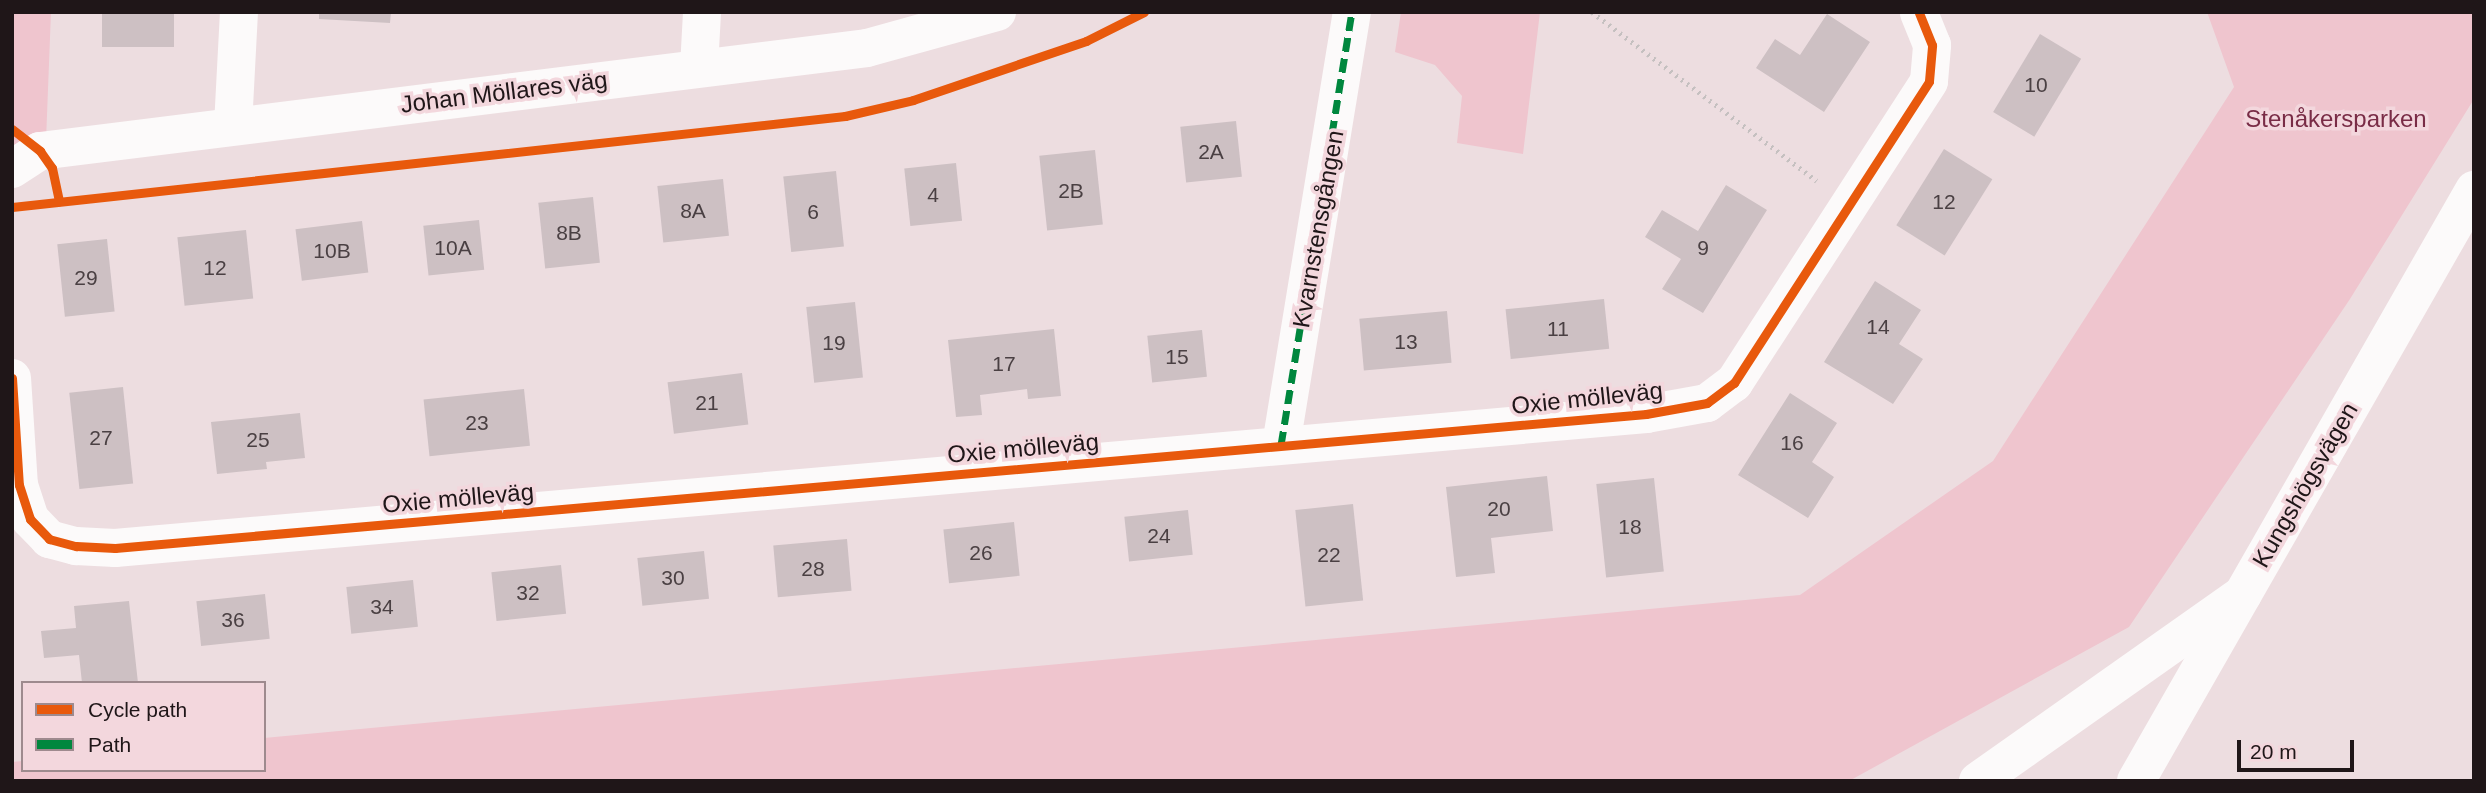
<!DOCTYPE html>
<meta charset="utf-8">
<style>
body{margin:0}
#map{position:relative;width:2486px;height:793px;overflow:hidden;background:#eddde0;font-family:Helvetica,sans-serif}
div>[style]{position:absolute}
.green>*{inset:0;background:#efc5ce}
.building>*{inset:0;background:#cdc0c3;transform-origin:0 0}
.path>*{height:4.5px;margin-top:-2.25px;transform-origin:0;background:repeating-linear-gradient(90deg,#c5c0c0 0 2px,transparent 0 7px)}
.street>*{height:38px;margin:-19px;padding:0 19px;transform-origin:19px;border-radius:19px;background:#fcfafa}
.secondary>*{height:38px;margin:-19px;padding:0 19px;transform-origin:19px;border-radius:19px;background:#fcfafa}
.highway>*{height:38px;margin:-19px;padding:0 19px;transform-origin:19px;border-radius:19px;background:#fcfafa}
.quiet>*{height:7px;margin-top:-3.5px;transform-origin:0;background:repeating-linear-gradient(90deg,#00873e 0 14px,transparent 0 21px)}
.cycleway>*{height:9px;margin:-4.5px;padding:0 4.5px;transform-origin:4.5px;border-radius:4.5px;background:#e8590c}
span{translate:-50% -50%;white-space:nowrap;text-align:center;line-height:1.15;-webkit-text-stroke:7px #f3d7dd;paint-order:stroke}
.number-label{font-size:21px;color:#4a4043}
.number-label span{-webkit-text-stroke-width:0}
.street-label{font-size:24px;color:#1f1618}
.park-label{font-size:24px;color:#792c46}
.frame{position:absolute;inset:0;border:14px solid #1f1618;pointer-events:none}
.legend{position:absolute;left:21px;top:681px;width:245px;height:91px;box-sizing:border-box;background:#f3d7dd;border:2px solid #9e8a8e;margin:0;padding:9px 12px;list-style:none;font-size:21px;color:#1f1618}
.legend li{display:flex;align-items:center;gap:14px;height:35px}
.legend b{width:35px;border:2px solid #9e8a8e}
.scale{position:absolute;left:2237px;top:740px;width:117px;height:32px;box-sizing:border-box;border:4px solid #1f1618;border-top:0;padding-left:9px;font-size:21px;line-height:24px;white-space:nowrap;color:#1f1618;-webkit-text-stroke:5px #f3d7dd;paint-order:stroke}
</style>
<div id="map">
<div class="green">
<div style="clip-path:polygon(12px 12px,51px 12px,46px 141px,12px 153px)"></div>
<div style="clip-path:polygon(1401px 12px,1540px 12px,1523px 154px,1457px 143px,1462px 96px,1435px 65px,1395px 52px)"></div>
<div style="clip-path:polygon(2207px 12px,2474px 12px,2474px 99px,2350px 299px,2129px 627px,1849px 781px,12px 781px,12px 762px,23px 761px,23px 770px,264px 770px,264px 738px,1800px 595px,1993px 461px,2234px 87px)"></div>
</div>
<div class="building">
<div style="left:102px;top:12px;width:72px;height:35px"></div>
<div style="clip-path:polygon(319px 12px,391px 12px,390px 23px,319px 19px)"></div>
<div style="clip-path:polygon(1827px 14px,1870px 42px,1824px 112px,1756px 68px,1775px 39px,1800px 55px)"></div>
<div style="left:2040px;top:34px;width:48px;height:91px;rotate:31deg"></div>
<div style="left:1236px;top:121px;width:56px;height:56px;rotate:84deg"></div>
<div style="left:1944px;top:149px;width:57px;height:90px;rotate:32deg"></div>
<div style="left:1095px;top:150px;width:75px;height:56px;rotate:84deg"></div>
<div style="left:956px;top:163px;width:58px;height:52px;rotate:84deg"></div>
<div style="left:836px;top:171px;width:76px;height:53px;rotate:84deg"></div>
<div style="left:723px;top:179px;width:57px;height:66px;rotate:84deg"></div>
<div style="clip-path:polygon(1726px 185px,1767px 210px,1703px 313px,1662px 289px,1681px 259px,1645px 237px,1662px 210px,1698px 231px)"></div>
<div style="left:593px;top:197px;width:66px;height:55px;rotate:84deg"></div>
<div style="left:479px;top:220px;width:50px;height:56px;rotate:84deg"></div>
<div style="left:362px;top:221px;width:52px;height:67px;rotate:83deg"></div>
<div style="left:246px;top:230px;width:69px;height:69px;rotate:84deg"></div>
<div style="left:107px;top:239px;width:73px;height:50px;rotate:84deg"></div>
<div style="clip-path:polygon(1875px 281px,1921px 310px,1899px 344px,1923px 359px,1893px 404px,1824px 362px)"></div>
<div style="left:1604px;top:299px;width:50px;height:99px;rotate:84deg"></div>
<div style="left:855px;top:302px;width:76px;height:49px;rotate:84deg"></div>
<div style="left:1447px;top:311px;width:52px;height:88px;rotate:85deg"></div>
<div style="clip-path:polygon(1054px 329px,1061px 396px,1028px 399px,1027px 389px,980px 395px,982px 415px,956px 417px,948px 340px)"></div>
<div style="left:1202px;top:330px;width:47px;height:55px;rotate:84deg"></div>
<div style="left:742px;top:373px;width:52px;height:75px;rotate:83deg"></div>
<div style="left:123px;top:387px;width:97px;height:54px;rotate:84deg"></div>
<div style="left:524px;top:389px;width:57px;height:101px;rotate:84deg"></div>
<div style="clip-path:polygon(1790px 393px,1837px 423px,1812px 462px,1834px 477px,1808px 518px,1738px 475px)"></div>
<div style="clip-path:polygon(300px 413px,305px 458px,266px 462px,267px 469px,217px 474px,211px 422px)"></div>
<div style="clip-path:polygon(1547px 476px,1553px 531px,1491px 538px,1495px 573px,1456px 577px,1446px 487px)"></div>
<div style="left:1654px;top:478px;width:94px;height:58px;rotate:84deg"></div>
<div style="left:1353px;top:504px;width:97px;height:58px;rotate:84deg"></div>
<div style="left:1188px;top:510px;width:45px;height:64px;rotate:84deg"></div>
<div style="left:1014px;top:522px;width:54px;height:71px;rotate:84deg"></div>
<div style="left:847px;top:539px;width:52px;height:74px;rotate:85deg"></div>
<div style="left:704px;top:551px;width:48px;height:67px;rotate:84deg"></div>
<div style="left:561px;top:565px;width:49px;height:70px;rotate:84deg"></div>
<div style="left:413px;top:580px;width:47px;height:67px;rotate:84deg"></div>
<div style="left:265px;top:594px;width:45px;height:69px;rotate:84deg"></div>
<div style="clip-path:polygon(129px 601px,138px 683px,82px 683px,79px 655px,44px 658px,41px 631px,76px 628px,74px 606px)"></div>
</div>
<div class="path">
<div style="left:1592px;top:12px;width:281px;rotate:36.9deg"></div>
</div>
<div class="street">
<div style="left:699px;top:68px;width:56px;rotate:-86.9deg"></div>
<div style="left:233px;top:126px;width:114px;rotate:-87deg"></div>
<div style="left:12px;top:169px;width:33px;rotate:-33deg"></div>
<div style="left:40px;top:151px;width:833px;rotate:-7.1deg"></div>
<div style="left:867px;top:48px;width:135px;rotate:-15.5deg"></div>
<div style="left:12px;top:378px;width:107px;rotate:86.3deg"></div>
<div style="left:19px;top:485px;width:36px;rotate:72deg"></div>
<div style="left:30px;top:519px;width:28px;rotate:46deg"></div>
<div style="left:49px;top:539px;width:28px;rotate:15deg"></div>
<div style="left:76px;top:546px;width:39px;rotate:3deg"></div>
<div style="left:115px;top:548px;width:1537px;rotate:-5deg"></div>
<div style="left:1646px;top:414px;width:62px;rotate:-10.2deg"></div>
<div style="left:1707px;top:403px;width:34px;rotate:-37deg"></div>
<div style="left:1734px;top:383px;width:359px;rotate:-57.1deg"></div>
<div style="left:1929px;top:81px;width:36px;rotate:-85deg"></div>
<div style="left:1932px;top:45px;width:35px;rotate:-112deg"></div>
<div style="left:1281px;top:445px;width:439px;rotate:-80.7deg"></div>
</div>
<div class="secondary">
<div style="left:2136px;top:781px;width:681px;rotate:-60.23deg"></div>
</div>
<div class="highway">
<div style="left:1978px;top:781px;width:324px;rotate:-35.2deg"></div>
</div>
<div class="quiet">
<div style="left:1281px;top:445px;width:439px;rotate:-80.7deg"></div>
</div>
<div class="cycleway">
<div style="left:12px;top:129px;width:36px;rotate:38deg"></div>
<div style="left:40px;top:151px;width:21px;rotate:55deg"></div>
<div style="left:52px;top:168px;width:34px;rotate:78deg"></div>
<div style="left:12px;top:207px;width:838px;rotate:-6.23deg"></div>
<div style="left:845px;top:116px;width:70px;rotate:-13.2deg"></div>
<div style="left:913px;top:100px;width:183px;rotate:-18.8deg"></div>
<div style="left:1086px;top:41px;width:65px;rotate:-26.6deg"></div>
<div style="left:12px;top:378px;width:107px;rotate:86.3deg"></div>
<div style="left:19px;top:485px;width:36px;rotate:72deg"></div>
<div style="left:30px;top:519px;width:28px;rotate:46deg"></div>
<div style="left:49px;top:539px;width:28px;rotate:15deg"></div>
<div style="left:76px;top:546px;width:39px;rotate:3deg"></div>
<div style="left:115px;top:548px;width:1537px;rotate:-5deg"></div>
<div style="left:1646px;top:414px;width:62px;rotate:-10.2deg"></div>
<div style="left:1707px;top:403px;width:34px;rotate:-37deg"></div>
<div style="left:1734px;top:383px;width:359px;rotate:-57.1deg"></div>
<div style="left:1929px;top:81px;width:36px;rotate:-85deg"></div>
<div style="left:1932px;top:45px;width:35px;rotate:-112deg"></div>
</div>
<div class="number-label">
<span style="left:2036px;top:85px">10</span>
<span style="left:1211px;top:152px">2A</span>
<span style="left:1071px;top:191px">2B</span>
<span style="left:933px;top:195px">4</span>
<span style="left:1944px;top:202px">12</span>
<span style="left:693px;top:211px">8A</span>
<span style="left:813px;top:212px">6</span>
<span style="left:569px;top:233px">8B</span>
<span style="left:453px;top:248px">10A</span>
<span style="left:1703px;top:248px">9</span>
<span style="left:332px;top:251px">10B</span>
<span style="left:215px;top:268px">12</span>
<span style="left:86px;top:278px">29</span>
<span style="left:1878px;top:327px">14</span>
<span style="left:1558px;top:329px">11</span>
<span style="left:1406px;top:342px">13</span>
<span style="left:834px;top:343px">19</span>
<span style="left:1177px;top:357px">15</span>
<span style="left:1004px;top:364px">17</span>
<span style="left:707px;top:403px">21</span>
<span style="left:477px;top:423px">23</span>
<span style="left:101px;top:438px">27</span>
<span style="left:258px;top:440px">25</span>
<span style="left:1792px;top:443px">16</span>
<span style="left:1499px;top:509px">20</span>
<span style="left:1630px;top:527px">18</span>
<span style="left:1159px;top:536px">24</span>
<span style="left:981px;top:553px">26</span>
<span style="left:1329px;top:555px">22</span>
<span style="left:813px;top:569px">28</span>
<span style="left:673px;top:578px">30</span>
<span style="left:528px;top:593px">32</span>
<span style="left:382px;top:607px">34</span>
<span style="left:233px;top:620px">36</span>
</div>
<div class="street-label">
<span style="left:504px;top:92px;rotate:-7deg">Johan Möllares väg</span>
<span style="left:1318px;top:229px;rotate:-80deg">Kvarnstensgången</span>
<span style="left:1587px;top:398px;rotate:-6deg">Oxie mölleväg</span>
<span style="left:1023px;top:448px;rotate:-5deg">Oxie mölleväg</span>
<span style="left:2305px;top:485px;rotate:-60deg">Kungshögsvägen</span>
<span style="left:458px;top:498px;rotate:-5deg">Oxie mölleväg</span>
</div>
<div class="park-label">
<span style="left:2336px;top:119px">Stenåkersparken</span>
</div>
<div class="frame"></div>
<ul class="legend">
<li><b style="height:9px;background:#e8590c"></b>Cycle path</li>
<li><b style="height:9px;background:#00873e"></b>Path</li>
</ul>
<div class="scale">20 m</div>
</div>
